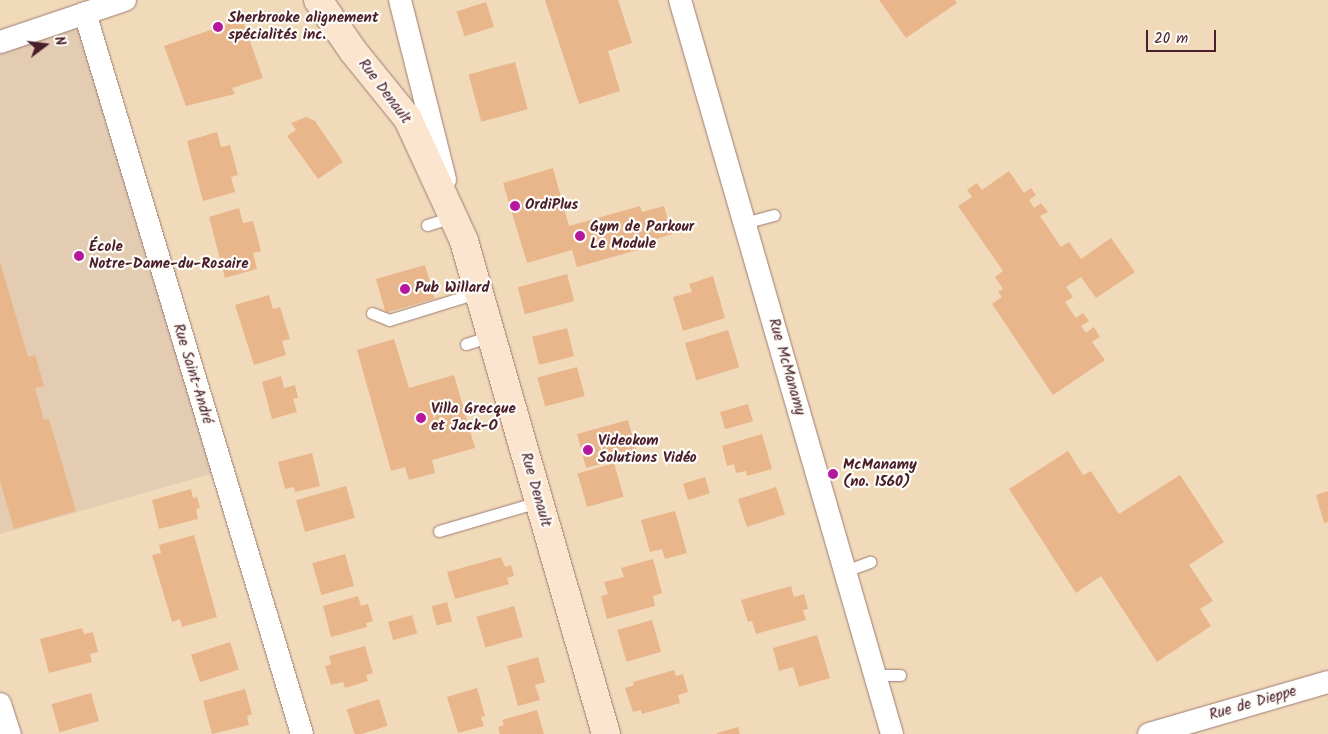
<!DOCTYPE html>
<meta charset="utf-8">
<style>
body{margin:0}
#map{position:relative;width:1328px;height:734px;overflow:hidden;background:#f1daba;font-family:Kalam,sans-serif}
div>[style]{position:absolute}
.built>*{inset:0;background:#e3ccb2}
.building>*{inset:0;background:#e9b68c;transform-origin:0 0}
.roads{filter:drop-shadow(0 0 1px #9e7c72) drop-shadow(0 0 1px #9e7c72)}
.service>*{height:11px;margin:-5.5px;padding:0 5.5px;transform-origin:5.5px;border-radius:5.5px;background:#fff}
.minor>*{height:22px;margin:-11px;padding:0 11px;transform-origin:11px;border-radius:11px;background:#fff}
.secondary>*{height:28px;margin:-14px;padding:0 14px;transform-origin:14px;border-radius:14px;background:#fbe5cf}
.dots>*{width:14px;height:14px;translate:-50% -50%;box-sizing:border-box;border:2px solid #fdfcf7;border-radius:50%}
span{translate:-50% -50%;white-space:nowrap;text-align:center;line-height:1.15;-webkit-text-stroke:4.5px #fdfcf7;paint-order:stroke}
.poi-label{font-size:15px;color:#4a1f2b;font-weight:700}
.left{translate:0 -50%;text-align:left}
.street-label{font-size:15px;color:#4a1f2b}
.north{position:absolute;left:20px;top:20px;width:50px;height:50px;-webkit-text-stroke:4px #fdfcf7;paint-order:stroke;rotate:75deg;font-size:14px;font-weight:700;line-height:20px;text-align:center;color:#4a1f2b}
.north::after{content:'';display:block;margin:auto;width:18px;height:22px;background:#4a1f2b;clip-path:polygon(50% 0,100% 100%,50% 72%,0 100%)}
.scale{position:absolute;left:1146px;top:30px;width:70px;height:22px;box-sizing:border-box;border:2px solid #4a1f2b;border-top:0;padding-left:6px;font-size:15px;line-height:18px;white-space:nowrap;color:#4a1f2b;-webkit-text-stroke:4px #fdfcf7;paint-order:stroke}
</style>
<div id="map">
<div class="built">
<div style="clip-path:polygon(85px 13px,221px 471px,0 534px,0 42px)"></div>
</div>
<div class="building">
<div style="clip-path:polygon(545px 0,618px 0,632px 43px,608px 51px,620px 91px,579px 104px)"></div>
<div style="clip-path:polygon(879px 0,955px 0,957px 3px,906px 38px)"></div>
<div style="left:486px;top:2px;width:26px;height:31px;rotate:72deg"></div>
<div style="clip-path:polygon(242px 19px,263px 78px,232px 88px,235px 94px,186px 106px,164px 46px)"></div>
<div style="left:515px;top:62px;width:49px;height:48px;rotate:75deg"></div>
<div style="clip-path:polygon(306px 117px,315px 121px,343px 162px,318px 179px,287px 136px,296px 130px,291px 123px)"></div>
<div style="clip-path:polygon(217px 132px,221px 147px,230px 145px,238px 175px,231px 177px,235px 192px,203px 201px,187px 141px)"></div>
<div style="clip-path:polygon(553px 168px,569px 226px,640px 206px,642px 212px,664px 206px,672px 234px,650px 241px,652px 246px,577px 267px,572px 250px,527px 263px,503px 183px)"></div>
<div style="clip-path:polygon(1009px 171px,1024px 193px,1031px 188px,1036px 195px,1029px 200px,1034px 208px,1041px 203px,1048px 212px,1040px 216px,1061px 247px,1069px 242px,1081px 259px,1111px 238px,1135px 272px,1096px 298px,1081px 277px,1066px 287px,1073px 297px,1065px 302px,1076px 318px,1083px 313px,1089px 321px,1081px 326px,1086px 333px,1094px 327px,1100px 337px,1092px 342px,1105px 360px,1053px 395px,992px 304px,1002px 297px,998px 292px,1003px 289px,995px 277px,1003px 271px,958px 206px,972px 197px,967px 190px,977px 183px,982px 190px)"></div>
<div style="clip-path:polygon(239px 208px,243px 223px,253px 221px,261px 251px,253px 253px,257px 269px,225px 278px,209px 217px)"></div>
<div style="clip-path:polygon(0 262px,28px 357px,35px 355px,44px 386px,35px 388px,44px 420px,49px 419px,76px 511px,14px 529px,0 481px)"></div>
<div style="left:425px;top:265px;width:35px;height:51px;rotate:74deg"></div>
<div style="left:567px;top:274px;width:28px;height:51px;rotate:75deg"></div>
<div style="clip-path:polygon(713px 276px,725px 318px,683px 331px,673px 297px,692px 292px,689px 284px)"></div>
<div style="clip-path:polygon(269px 295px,273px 309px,280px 307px,290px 339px,282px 341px,286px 355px,254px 365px,235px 305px)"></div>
<div style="left:567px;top:328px;width:29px;height:36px;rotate:76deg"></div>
<div style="left:728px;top:330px;width:39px;height:45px;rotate:73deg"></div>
<div style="clip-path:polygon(394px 339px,409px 388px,454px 375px,475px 448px,432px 460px,435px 473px,409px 480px,405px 467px,391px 471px,357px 350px)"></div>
<div style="left:577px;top:367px;width:30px;height:41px;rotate:75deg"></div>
<div style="clip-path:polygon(281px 376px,284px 388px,295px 385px,298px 398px,293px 399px,297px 412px,272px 419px,262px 382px)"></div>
<div style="left:748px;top:404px;width:18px;height:29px;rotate:74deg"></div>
<div style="clip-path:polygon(628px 420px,636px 449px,619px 454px,620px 459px,586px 468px,577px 434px)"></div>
<div style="clip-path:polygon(762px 434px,772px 469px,747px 476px,746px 471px,736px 473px,734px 464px,727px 466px,722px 446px)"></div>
<div style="clip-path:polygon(1068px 451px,1083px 475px,1091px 471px,1119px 514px,1180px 475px,1224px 542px,1189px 565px,1213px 601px,1200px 609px,1211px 626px,1157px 662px,1101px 576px,1076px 593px,1009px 489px)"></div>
<div style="clip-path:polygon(312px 453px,320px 486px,295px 492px,294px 487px,285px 489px,278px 462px)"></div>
<div style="left:614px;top:463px;width:35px;height:38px;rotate:74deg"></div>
<div style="left:705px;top:477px;width:17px;height:23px;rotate:73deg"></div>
<div style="left:346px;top:486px;width:33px;height:52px;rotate:74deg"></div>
<div style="left:776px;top:487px;width:29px;height:40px;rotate:72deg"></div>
<div style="clip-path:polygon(191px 489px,193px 498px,197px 497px,200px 508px,196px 509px,198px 519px,159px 529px,152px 500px)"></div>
<div style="clip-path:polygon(1328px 491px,1328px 522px,1324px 523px,1316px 495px)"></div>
<div style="clip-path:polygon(675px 511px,687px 553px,665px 559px,662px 549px,650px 552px,641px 520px)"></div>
<div style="clip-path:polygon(194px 535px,217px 617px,182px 627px,180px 619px,172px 622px,152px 555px,161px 553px,159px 545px)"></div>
<div style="left:345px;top:554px;width:33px;height:34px;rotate:74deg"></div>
<div style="clip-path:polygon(501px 557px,505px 567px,511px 565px,514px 576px,507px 578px,509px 584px,455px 599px,447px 572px)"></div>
<div style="clip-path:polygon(653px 559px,662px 593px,653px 596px,655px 606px,607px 619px,601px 596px,608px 594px,604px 582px,624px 577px,621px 568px)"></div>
<div style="clip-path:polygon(791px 586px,794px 597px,804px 594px,808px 609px,803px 610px,806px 620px,756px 634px,752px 621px,748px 622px,741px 600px)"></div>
<div style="clip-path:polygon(358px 596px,361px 606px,368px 604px,373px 621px,366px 623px,367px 627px,331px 637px,323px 606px)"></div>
<div style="left:447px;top:602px;width:20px;height:16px;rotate:75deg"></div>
<div style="left:514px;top:606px;width:32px;height:39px;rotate:74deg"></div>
<div style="left:412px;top:615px;width:19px;height:25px;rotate:74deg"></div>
<div style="left:652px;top:620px;width:33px;height:36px;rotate:74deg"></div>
<div style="clip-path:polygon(82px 628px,84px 634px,93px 632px,98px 652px,90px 654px,92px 662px,49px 673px,40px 639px)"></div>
<div style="clip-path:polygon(817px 635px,830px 678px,799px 687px,793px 667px,779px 671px,773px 648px)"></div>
<div style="left:230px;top:642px;width:29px;height:41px;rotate:72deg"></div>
<div style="clip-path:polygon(365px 646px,373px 673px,366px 675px,368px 681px,345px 688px,343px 682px,331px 685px,325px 666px,331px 664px,329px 656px)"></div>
<div style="clip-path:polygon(538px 657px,545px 682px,535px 685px,540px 700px,518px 706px,507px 666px)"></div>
<div style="clip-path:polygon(674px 670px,676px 676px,683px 674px,688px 692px,678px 695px,680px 703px,642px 714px,641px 710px,633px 712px,625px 688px,634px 685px,633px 682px)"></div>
<div style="clip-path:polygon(477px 688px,485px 716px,481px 717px,484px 726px,458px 733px,447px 697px)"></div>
<div style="clip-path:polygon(245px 689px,252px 714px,247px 716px,249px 725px,212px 734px,203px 701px)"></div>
<div style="left:91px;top:693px;width:29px;height:41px;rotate:74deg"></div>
<div style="left:379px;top:699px;width:28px;height:34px;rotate:72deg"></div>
<div style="clip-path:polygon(537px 710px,544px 734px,500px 734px,498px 727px,504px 725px,502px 720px)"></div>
<div style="clip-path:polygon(738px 727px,740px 734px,717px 734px,717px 733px)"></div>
</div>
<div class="roads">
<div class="service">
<div style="left:744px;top:223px;width:31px;rotate:-15deg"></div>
<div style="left:427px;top:225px;width:28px;rotate:-17deg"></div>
<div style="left:372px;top:313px;width:18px;rotate:22deg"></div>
<div style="left:389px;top:320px;width:95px;rotate:-17.1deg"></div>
<div style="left:466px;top:344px;width:26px;rotate:-18deg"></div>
<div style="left:439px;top:531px;width:103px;rotate:-16.3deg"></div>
<div style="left:845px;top:571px;width:27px;rotate:-20deg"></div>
<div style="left:875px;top:675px;width:25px"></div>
</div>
<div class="minor">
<div style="left:400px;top:0;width:185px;rotate:75.9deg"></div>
<div style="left:680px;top:0;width:764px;rotate:73.89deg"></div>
<div style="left:85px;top:13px;width:753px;rotate:73.25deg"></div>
<div style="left:0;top:42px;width:132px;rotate:-18.6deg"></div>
<div style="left:0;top:704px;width:32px;rotate:72deg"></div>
<div style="left:1149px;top:734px;width:186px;rotate:-16.2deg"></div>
</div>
<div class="secondary">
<div style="left:318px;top:0;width:62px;rotate:55.5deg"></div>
<div style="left:353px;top:51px;width:87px;rotate:51deg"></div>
<div style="left:408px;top:119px;width:134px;rotate:65.3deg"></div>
<div style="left:464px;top:241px;width:513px;rotate:73.93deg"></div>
</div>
</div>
<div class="dots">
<div style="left:218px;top:27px;background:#b5179e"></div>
<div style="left:515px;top:206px;background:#b5179e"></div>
<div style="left:580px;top:236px;background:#b5179e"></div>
<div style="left:79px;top:256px;background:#b5179e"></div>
<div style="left:405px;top:289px;background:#b5179e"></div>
<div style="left:421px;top:418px;background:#b5179e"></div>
<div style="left:588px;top:450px;background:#b5179e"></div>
<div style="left:833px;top:474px;background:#b5179e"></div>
</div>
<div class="poi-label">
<span class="left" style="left:228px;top:27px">Sherbrooke alignement<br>spécialités inc.</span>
<span class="left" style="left:525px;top:206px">OrdiPlus</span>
<span class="left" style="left:590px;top:236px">Gym de Parkour<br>Le Module</span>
<span class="left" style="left:89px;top:256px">École<br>Notre-Dame-du-Rosaire</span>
<span class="left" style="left:415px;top:289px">Pub Willard</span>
<span class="left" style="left:431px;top:418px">Villa Grecque<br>et Jack-O</span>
<span class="left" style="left:598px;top:450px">Videokom<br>Solutions Vidéo</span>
<span class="left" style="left:843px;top:474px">McManamy<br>(no. 1560)</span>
</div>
<div class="street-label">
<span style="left:384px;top:92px;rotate:53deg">Rue Denault</span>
<span style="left:786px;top:367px;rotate:74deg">Rue McManamy</span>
<span style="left:192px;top:374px;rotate:73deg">Rue Saint-André</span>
<span style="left:535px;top:490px;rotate:74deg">Rue Denault</span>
<span style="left:1253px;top:704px;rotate:-16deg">Rue de Dieppe</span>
</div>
<div class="north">N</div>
<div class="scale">20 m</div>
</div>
